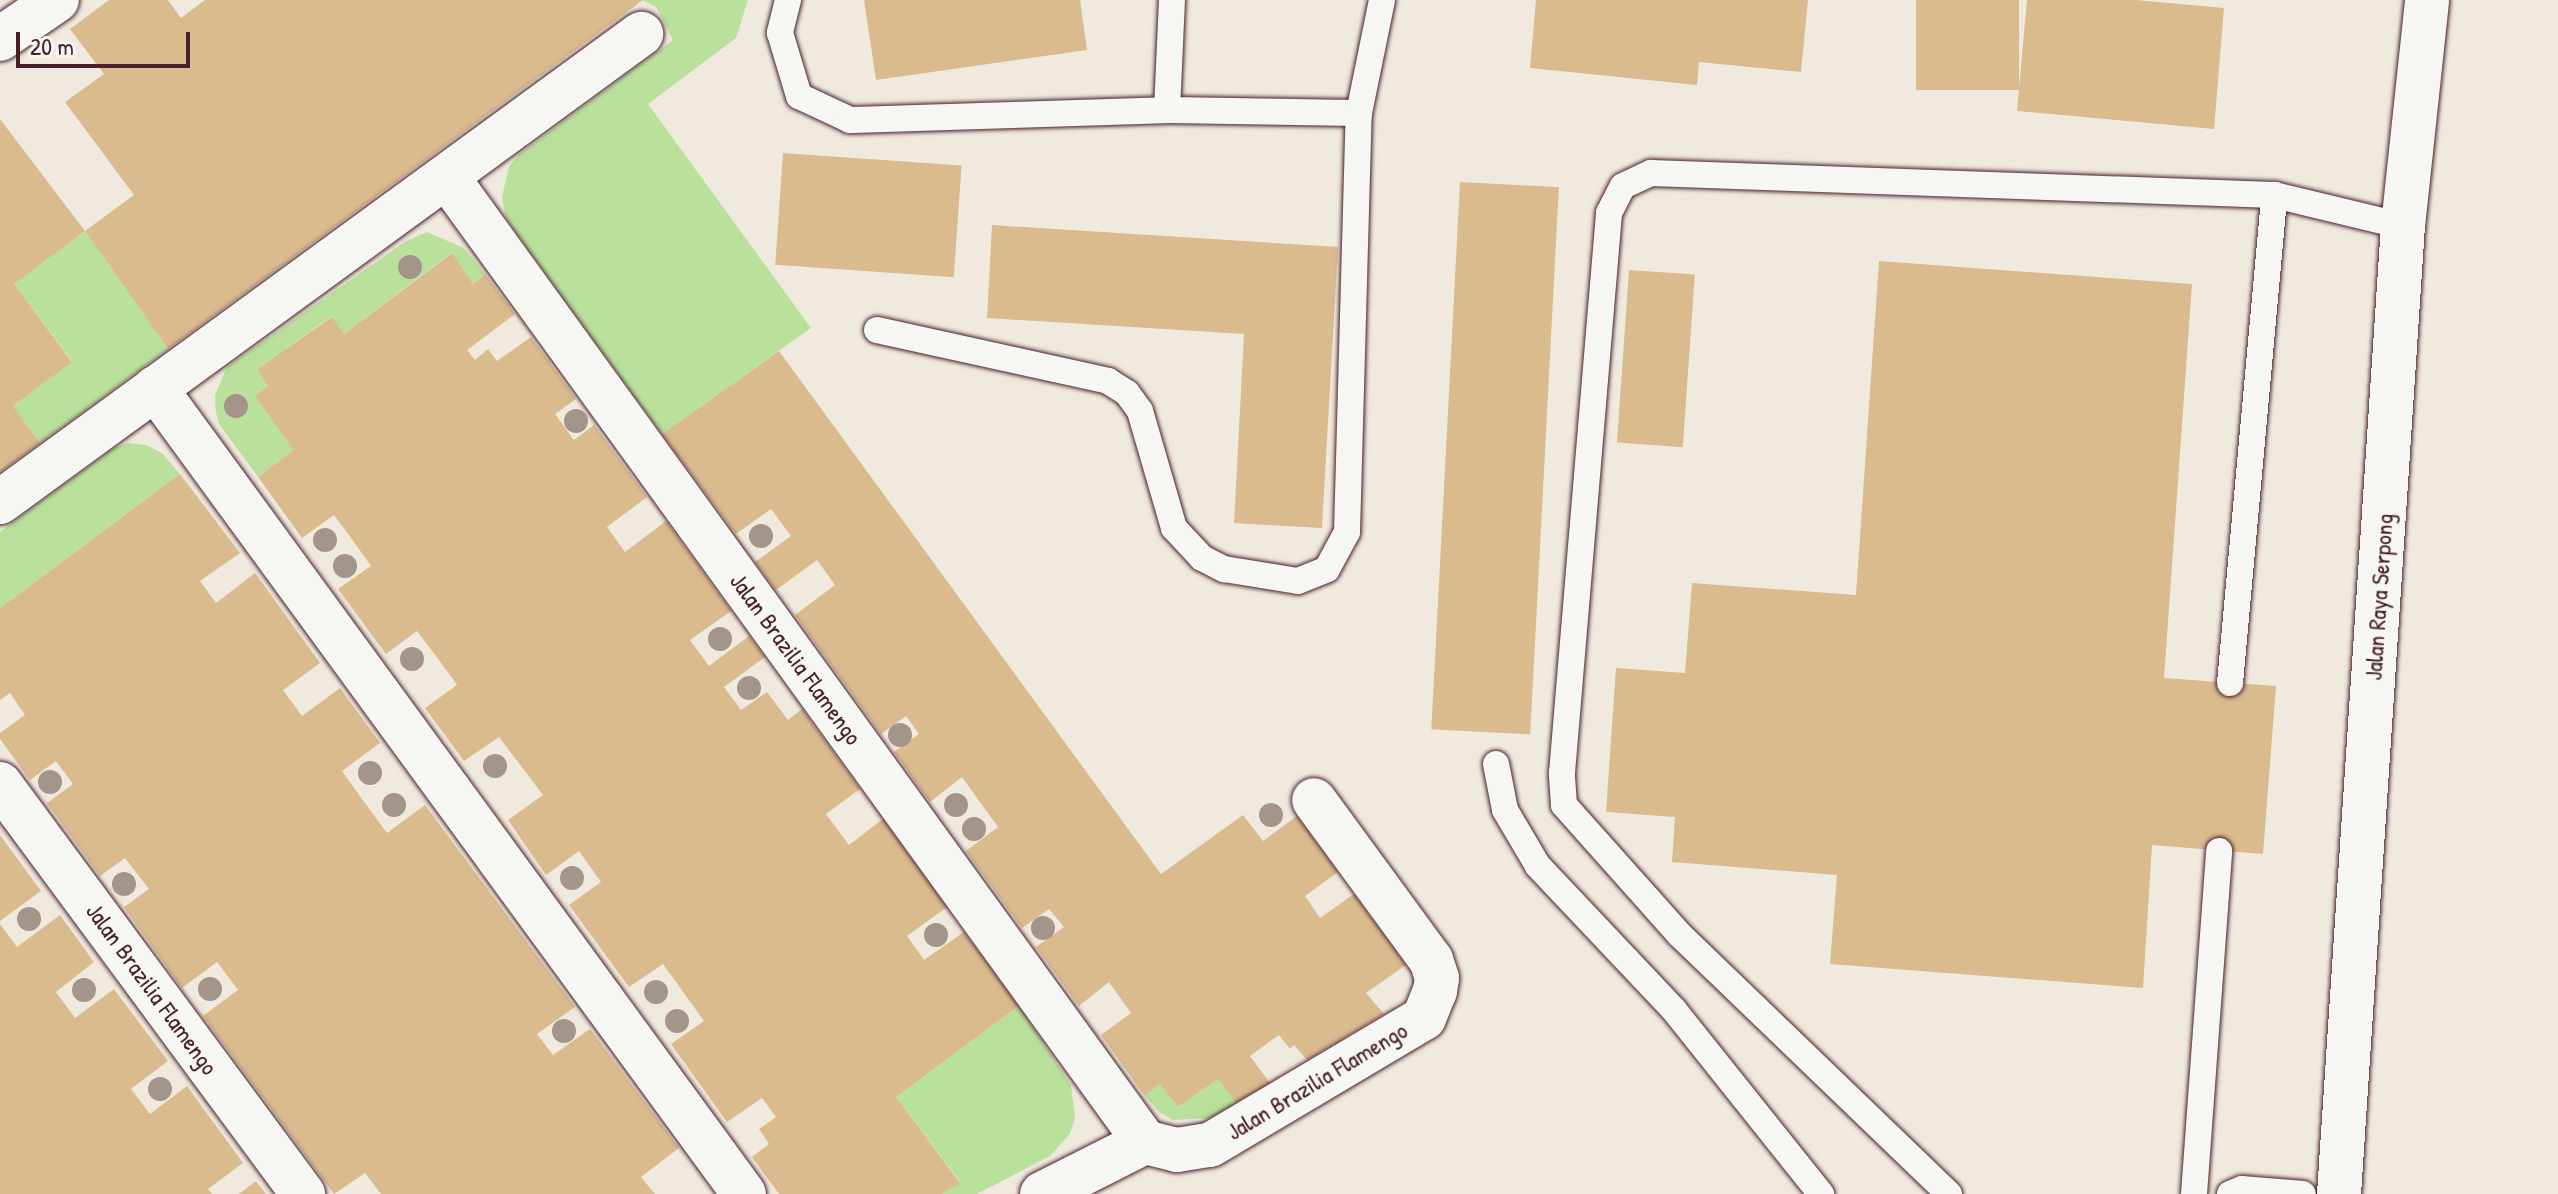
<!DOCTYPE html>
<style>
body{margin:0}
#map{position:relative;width:2558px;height:1194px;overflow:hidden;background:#f0eade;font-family:"Patrick Hand",sans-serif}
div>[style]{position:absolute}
.green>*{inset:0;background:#b9e19c}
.building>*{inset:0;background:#dabb8e;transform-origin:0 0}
.roads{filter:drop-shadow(0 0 2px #4a1f2b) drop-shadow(0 0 2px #4a1f2b)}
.lane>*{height:26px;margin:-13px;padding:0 13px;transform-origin:13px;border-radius:13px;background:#f6f6f2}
.street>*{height:44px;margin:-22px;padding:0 22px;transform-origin:22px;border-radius:22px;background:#f6f6f2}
.secondary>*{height:44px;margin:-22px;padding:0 22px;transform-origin:22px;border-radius:22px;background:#f6f6f2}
.trees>*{width:24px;height:24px;margin:-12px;border-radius:50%;background:#a4958b}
span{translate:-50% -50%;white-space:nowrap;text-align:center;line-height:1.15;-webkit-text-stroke:6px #f6f6f2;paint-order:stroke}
.street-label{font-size:24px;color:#4a1f2b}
.scale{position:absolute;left:16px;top:32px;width:174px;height:36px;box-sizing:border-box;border:4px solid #4a1f2b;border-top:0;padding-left:10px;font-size:24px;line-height:28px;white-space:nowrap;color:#4a1f2b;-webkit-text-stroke:6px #f6f6f2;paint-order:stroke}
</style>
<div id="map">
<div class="green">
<div style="clip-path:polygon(642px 0,748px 0,736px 38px,648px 104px,811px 328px,662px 434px,517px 234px,505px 215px,502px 197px,509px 166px,521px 153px,673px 40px,656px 7px)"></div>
<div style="clip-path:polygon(85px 231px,168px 349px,40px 443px,13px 406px,72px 361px,14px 284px)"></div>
<div style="clip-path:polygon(427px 232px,464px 248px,485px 274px,473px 284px,451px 253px,344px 334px,331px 317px,257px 369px,268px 386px,255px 396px,293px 450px,258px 477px,219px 424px,216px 412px,215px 395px,227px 367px,406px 241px)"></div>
<div style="clip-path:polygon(128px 443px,146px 445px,162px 453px,180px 474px,0 608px,0 532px,114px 448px)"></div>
<div style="clip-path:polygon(1019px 1006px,1071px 1085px,1075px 1118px,1070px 1134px,1050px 1156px,977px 1194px,942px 1194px,960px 1182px,896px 1097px)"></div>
<div style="clip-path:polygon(1218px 1079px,1236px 1103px,1212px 1118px,1173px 1120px,1159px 1112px,1145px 1096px,1160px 1084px,1178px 1107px)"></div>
</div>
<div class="building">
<div style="clip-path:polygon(109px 0,168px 0,181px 18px,205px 0,643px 0,168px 349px,85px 231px,134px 195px,65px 102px,104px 74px,70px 29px)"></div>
<div style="clip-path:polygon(864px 0,1080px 0,1087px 50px,876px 80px)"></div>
<div style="clip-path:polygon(1536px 0,1808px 0,1801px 72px,1699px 62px,1697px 85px,1530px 68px)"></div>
<div style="left:1916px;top:0;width:103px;height:90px"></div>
<div style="clip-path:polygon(2027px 0,2136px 0,2224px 8px,2214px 129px,2017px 111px)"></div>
<div style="clip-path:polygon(0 119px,85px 231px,14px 284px,72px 362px,13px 406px,40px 443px,0 472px)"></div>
<div style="left:783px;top:153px;width:179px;height:112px;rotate:4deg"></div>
<div style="left:1460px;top:182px;width:99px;height:548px;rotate:3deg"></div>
<div style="clip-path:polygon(992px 225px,1338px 247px,1322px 528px,1234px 523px,1244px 334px,987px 318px)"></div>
<div style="clip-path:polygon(452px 253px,473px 284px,485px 274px,515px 314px,467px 350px,475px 360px,488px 349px,497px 361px,531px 337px,576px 399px,555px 414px,574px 440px,594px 425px,647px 497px,607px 527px,625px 552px,666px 521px,731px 611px,690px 640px,709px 666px,749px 636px,765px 657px,724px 687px,741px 710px,767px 692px,788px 720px,802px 709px,860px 789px,826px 814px,849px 845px,883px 819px,947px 907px,907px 936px,924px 960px,964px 932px,1019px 1006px,896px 1097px,960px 1183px,942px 1194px,779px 1194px,752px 1157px,769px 1144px,759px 1129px,776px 1117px,762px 1098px,727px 1122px,671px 1044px,704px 1021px,663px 964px,629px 987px,569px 905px,601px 882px,579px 851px,546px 875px,508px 820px,543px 795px,499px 737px,464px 761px,425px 708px,457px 685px,439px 660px,417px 631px,386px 654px,338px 589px,371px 566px,354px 542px,334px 515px,302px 538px,258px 477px,293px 450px,255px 396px,268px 386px,257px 369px,332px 317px,344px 334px)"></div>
<div style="clip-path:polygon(1879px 261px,2192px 284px,2164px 678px,2276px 686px,2263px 854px,2152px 845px,2143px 988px,1830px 964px,1837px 875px,1672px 862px,1675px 817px,1606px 812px,1616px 668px,1685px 673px,1692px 583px,1856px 595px)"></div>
<div style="left:1629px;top:270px;width:66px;height:173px;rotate:4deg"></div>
<div style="clip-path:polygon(779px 351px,1161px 874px,1243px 815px,1263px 841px,1297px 816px,1338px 872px,1305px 896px,1320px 918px,1354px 894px,1406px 965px,1366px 993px,1384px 1014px,1307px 1060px,1294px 1045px,1290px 1049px,1279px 1035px,1250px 1056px,1270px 1083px,1236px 1103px,1218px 1079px,1178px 1107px,1160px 1084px,1145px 1096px,1101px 1035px,1131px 1013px,1109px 982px,1079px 1006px,1036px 947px,1064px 927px,1049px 909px,1022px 928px,966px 851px,998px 827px,982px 805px,962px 777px,930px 802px,894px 752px,919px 734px,906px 716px,881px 734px,795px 615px,835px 585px,817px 560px,776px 590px,755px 562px,791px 536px,771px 509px,736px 534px,662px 434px)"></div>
<div style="clip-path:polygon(180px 474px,240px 553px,200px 581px,216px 603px,255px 573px,320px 663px,283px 690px,302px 716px,340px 688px,380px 743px,342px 771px,365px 803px,387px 833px,425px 805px,575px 1007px,537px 1034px,553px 1055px,590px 1029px,679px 1148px,641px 1177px,655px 1194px,381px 1194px,365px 1173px,334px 1194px,203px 1016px,238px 990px,217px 962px,182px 988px,124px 907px,149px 889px,125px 858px,100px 876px,47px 803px,73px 784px,56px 761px,30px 780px,0 739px,0 733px,25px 715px,10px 693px,0 700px,0 608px)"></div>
<div style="clip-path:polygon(0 835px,41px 891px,0 921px)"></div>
<div style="clip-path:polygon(60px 915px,94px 962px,56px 992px,75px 1018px,114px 989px,168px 1061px,131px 1089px,150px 1114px,187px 1086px,243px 1163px,208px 1189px,212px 1194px,0 1194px,0 924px,17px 947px)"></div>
<div style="clip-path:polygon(256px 1181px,266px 1194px,239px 1194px)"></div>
</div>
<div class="roads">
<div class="lane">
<div style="left:788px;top:0;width:34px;rotate:104deg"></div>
<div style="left:780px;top:33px;width:66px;rotate:73.2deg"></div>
<div style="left:799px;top:96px;width:56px;rotate:25.2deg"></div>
<div style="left:850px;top:120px;width:317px;rotate:-1.8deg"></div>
<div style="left:1167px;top:110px;width:110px;rotate:-87.4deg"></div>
<div style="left:1167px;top:110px;width:192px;rotate:0.9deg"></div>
<div style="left:1359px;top:113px;width:115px;rotate:-78.5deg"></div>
<div style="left:877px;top:330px;width:237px;rotate:12.4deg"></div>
<div style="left:1108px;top:381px;width:22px;rotate:32deg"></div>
<div style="left:1127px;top:393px;width:22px;rotate:54deg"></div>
<div style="left:1140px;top:411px;width:122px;rotate:73.8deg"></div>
<div style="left:1174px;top:528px;width:41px;rotate:47deg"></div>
<div style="left:1202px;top:558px;width:25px;rotate:27deg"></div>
<div style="left:1224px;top:569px;width:75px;rotate:9.2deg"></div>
<div style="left:1298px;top:581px;width:31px;rotate:-22deg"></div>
<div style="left:1327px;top:569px;width:42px;rotate:-61.6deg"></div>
<div style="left:1347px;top:532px;width:419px;rotate:-88.4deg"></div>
<div style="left:2230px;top:683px;width:490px;rotate:-84.8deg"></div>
<div style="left:1496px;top:764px;width:47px;rotate:78.9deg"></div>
<div style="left:1505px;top:810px;width:65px;rotate:59.5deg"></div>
<div style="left:1538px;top:866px;width:198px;rotate:46.6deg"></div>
<div style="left:1674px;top:1010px;width:236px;rotate:51.4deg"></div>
<div style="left:1949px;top:1194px;width:375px;rotate:-136.1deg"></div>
<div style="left:1679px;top:934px;width:173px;rotate:-131.7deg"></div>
<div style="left:1564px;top:805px;width:32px;rotate:-94deg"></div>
<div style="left:1562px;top:773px;width:562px;rotate:-85.2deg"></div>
<div style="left:1609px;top:213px;width:30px;rotate:-63deg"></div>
<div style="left:1623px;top:186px;width:31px;rotate:-25deg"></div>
<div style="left:1651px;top:173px;width:623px;rotate:2.02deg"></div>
<div style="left:2274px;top:195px;width:133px;rotate:13.5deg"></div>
<div style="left:2194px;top:1194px;width:344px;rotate:-85.8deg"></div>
<div style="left:2230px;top:1194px;width:13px;rotate:-23deg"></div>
<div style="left:2242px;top:1189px;width:61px;rotate:4.7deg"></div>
</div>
<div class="street">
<div style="left:0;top:39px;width:69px;rotate:-34.4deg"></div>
<div style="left:447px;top:177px;width:1191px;rotate:54.12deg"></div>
<div style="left:155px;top:388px;width:998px;rotate:53.84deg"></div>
<div style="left:0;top:502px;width:794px;rotate:-36.13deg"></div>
<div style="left:0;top:784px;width:510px;rotate:53.53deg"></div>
<div style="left:1042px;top:1194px;width:115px;rotate:-26.8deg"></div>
<div style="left:1145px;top:1142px;width:33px;rotate:14deg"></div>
<div style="left:1177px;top:1150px;width:33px;rotate:-9deg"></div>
<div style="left:1210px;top:1145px;width:249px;rotate:-30.7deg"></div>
<div style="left:1424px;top:1018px;width:29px;rotate:-68deg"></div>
<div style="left:1435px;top:991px;width:13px;rotate:-81deg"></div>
<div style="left:1437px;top:978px;width:19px;rotate:-108deg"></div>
<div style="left:1431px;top:960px;width:198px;rotate:-126.2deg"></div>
</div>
<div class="secondary">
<div style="left:2339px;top:1194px;width:970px;rotate:-86.22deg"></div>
<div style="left:2403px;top:226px;width:227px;rotate:-83.9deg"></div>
</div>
</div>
<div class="trees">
<div style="left:410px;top:267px"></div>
<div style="left:236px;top:406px"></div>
<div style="left:576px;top:421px"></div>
<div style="left:761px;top:536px"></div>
<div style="left:325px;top:540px"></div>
<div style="left:345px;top:566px"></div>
<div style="left:720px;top:639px"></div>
<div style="left:412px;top:659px"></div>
<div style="left:749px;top:688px"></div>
<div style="left:900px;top:735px"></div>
<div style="left:495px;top:766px"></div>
<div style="left:370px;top:773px"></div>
<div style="left:50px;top:782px"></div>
<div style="left:394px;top:805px"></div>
<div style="left:956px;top:805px"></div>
<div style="left:1271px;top:815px"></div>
<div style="left:974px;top:829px"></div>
<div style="left:572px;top:878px"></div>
<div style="left:124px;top:884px"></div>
<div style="left:29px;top:919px"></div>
<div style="left:1043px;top:928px"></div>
<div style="left:936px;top:935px"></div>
<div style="left:210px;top:989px"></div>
<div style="left:84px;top:990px"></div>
<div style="left:656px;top:992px"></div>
<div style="left:677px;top:1021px"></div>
<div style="left:564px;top:1031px"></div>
<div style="left:160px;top:1089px"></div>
</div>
<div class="street-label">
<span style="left:2379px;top:597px;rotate:-86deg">Jalan Raya Serpong</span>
<span style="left:796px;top:659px;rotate:54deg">Jalan Brazilia Flamengo</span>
<span style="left:152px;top:989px;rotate:54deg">Jalan Brazilia Flamengo</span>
<span style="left:1317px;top:1081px;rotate:-31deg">Jalan Brazilia Flamengo</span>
</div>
<div class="scale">20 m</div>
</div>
